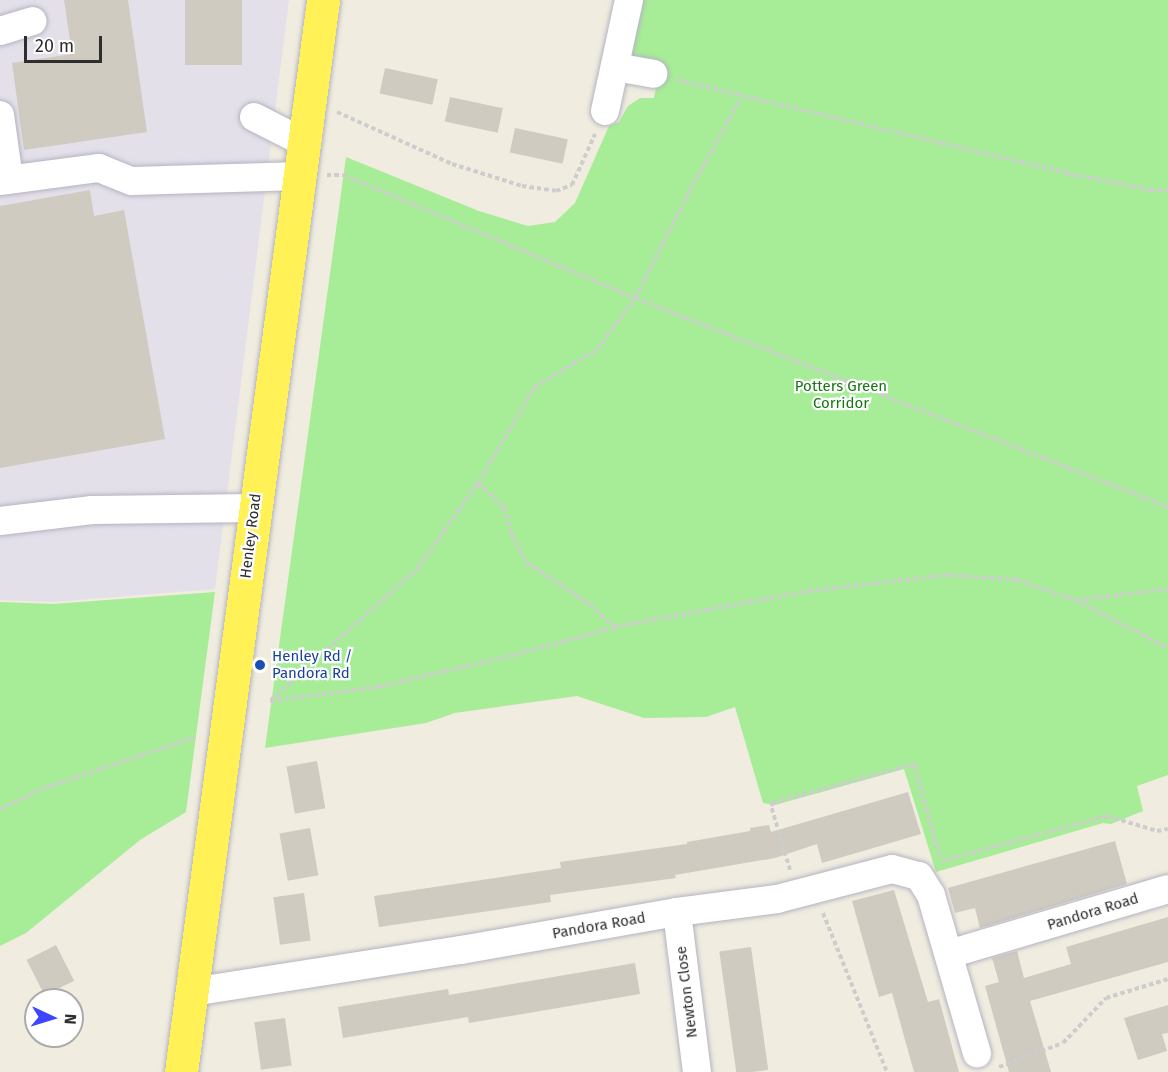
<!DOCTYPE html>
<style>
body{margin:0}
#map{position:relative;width:1168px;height:1072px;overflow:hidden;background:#f0ecdf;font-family:"Fira Sans",sans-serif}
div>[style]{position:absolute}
.industrial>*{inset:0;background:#e4e0e9}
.green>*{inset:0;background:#a7ec97}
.building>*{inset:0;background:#cfcbc1;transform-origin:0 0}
.path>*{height:4px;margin-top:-2px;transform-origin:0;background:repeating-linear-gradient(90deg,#cdcdcd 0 4.5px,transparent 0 7.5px)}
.roads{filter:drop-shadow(0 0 2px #b3b4c2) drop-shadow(0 0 2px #b3b4c2)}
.minor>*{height:28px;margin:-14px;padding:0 14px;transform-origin:14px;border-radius:14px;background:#fff}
.major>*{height:33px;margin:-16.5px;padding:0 16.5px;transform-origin:16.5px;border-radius:16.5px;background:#fff156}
.dots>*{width:16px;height:16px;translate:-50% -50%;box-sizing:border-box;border:3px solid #fff;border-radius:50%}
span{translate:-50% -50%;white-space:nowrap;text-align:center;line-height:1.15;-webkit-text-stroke:4.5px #fff;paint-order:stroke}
.park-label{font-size:15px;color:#187613}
.street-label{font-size:15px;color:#2e2e2e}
.transit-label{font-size:15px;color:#164399}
.left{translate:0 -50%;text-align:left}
.north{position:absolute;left:24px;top:988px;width:60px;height:60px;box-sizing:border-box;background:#fff;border:2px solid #ababab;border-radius:50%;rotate:94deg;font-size:16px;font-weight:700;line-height:24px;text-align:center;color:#2e2e2e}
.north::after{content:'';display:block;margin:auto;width:21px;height:27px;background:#3e44ff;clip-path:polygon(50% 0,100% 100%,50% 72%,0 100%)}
.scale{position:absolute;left:24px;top:36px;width:78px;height:27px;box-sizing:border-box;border:3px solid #2e2e2e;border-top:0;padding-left:8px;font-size:18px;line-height:21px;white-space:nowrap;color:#2e2e2e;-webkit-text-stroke:4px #fff;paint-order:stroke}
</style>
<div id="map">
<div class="industrial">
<div style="clip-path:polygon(0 0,289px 0,215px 589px,53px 602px,0 600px)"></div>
</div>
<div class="green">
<div style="clip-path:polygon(636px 0,1168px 0,1168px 775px,1137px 786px,1143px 811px,1111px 824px,1103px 823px,936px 872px,904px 769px,775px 805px,763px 803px,735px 707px,706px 717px,644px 718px,577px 696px,455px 713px,426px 723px,265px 748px,346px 157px,479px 211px,528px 226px,555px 222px,575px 203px,609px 126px,619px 122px,628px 106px,640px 98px,654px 98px,658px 74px,635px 60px,629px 47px)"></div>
<div style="clip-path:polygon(215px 592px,186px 812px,140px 840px,26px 933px,0 946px,0 602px,53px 604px)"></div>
</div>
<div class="building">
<div style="clip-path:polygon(64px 0,128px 0,147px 132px,24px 150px,12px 63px,72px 54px)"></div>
<div style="left:185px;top:0;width:57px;height:65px"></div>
<div style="left:385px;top:68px;width:54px;height:26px;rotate:12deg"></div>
<div style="left:450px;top:97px;width:54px;height:25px;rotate:12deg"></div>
<div style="left:515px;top:128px;width:54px;height:25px;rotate:12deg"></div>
<div style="clip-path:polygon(90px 190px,94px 216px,124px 210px,165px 439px,0 468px,0 206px)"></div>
<div style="left:317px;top:761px;width:48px;height:31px;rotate:80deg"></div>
<div style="clip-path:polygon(908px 792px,921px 834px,822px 863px,817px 844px,775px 858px,675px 875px,676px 878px,550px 895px,551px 902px,379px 927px,374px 896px,561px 868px,560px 862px,687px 844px,687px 842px,750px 831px,750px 828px,769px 825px,771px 832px)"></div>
<div style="left:310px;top:828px;width:48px;height:31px;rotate:80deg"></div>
<div style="clip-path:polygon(1115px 841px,1127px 884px,980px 928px,975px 908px,955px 913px,948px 888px)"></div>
<div style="clip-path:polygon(894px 890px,928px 1002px,939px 999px,959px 1072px,914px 1072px,892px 993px,879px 997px,852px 901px)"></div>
<div style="left:304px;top:893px;width:48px;height:31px;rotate:82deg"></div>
<div style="clip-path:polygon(1168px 917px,1168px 962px,1030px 1001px,1051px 1072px,1009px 1072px,985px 986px,999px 982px,992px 958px,1017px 951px,1024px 978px,1071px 964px,1066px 947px)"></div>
<div style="left:56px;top:945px;width:40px;height:33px;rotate:63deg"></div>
<div style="left:751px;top:947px;width:124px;height:32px;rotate:82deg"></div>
<div style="clip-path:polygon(635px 963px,640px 994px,469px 1023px,468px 1017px,343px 1038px,338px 1007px,448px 989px,449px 995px)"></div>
<div style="clip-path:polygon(1168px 1005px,1168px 1033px,1162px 1034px,1167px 1051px,1138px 1060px,1124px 1018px)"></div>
<div style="left:285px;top:1018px;width:48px;height:31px;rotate:82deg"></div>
</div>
<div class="path">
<div style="left:677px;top:80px;width:400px;rotate:13.4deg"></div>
<div style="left:1066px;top:173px;width:87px;rotate:11.3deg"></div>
<div style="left:1151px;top:190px;width:17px"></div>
<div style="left:337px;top:112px;width:126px;rotate:24.3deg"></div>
<div style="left:452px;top:164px;width:73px;rotate:17.4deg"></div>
<div style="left:522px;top:186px;width:34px;rotate:8deg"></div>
<div style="left:556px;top:191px;width:17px;rotate:-21deg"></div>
<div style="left:572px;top:185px;width:56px;rotate:-65.7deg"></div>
<div style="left:327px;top:175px;width:16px"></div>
<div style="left:343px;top:175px;width:317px;rotate:22.8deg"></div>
<div style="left:635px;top:298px;width:573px;rotate:21.41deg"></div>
<div style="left:478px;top:483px;width:35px;rotate:43deg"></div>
<div style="left:504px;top:507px;width:29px;rotate:74deg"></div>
<div style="left:512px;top:535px;width:32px;rotate:62deg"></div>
<div style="left:527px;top:563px;width:68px;rotate:33deg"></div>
<div style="left:584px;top:600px;width:41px;rotate:41.1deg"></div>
<div style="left:1076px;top:600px;width:93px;rotate:-6.8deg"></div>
<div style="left:271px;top:700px;width:198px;rotate:-41.9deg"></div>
<div style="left:418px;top:568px;width:104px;rotate:-54.8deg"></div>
<div style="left:478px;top:483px;width:110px;rotate:-59.5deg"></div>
<div style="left:534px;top:388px;width:75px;rotate:-31.4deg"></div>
<div style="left:598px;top:349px;width:63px;rotate:-54deg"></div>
<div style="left:635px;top:298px;width:128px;rotate:-63deg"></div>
<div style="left:693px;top:184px;width:98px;rotate:-60.8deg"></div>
<div style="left:270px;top:701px;width:109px;rotate:-7.4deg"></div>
<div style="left:378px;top:687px;width:136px;rotate:-13.2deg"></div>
<div style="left:510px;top:656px;width:109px;rotate:-15.4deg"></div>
<div style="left:615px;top:627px;width:197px;rotate:-10.5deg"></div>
<div style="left:809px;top:591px;width:137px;rotate:-6.7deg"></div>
<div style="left:945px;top:575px;width:72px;rotate:4deg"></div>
<div style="left:1017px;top:580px;width:61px;rotate:19deg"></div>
<div style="left:1075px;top:600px;width:105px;rotate:27.3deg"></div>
<div style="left:0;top:809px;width:52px;rotate:-25.1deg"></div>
<div style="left:47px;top:787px;width:157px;rotate:-18.6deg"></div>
<div style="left:942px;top:861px;width:171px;rotate:-15.3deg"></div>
<div style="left:1107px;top:816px;width:52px;rotate:16.7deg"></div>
<div style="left:1157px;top:831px;width:11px;rotate:-10deg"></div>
<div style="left:790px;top:870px;width:67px;rotate:-106.5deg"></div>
<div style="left:771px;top:806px;width:4px;rotate:-56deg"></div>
<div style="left:773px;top:803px;width:146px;rotate:-15.5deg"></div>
<div style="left:914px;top:764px;width:98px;rotate:74.5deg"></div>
<div style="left:823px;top:913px;width:171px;rotate:68.1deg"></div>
<div style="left:999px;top:1067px;width:68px;rotate:-20.6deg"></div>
<div style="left:1063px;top:1043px;width:62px;rotate:-46.3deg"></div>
<div style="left:1106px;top:998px;width:65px;rotate:-17deg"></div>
</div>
<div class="roads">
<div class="minor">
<div style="left:0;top:31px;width:34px;rotate:-17deg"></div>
<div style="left:615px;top:67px;width:39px;rotate:10deg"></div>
<div style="left:605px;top:111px;width:114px;rotate:-77.8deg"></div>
<div style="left:0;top:115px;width:65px;rotate:82deg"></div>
<div style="left:254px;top:117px;width:57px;rotate:27deg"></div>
<div style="left:0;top:181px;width:100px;rotate:-7.5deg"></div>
<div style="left:99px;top:168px;width:35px;rotate:22deg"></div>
<div style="left:132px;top:181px;width:169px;rotate:-1.7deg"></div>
<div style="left:0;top:521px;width:93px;rotate:-6.8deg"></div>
<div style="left:92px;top:510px;width:163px;rotate:-0.7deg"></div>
<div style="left:677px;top:912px;width:161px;rotate:82.9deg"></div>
<div style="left:949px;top:954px;width:228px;rotate:-16.5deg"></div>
<div style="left:192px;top:992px;width:272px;rotate:-8.9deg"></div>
<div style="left:461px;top:950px;width:219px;rotate:-10deg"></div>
<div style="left:677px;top:912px;width:101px;rotate:-7.4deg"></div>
<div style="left:777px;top:899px;width:119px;rotate:-14.6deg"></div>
<div style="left:892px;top:869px;width:28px;rotate:15deg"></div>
<div style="left:919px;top:876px;width:22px;rotate:58deg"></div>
<div style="left:931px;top:895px;width:165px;rotate:73.8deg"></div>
</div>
<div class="major">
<div style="left:181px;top:1072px;width:1081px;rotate:-82.45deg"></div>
</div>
</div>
<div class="dots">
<div style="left:260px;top:665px;background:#1a4fb4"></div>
</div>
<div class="park-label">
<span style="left:841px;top:395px">Potters Green<br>Corridor</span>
</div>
<div class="street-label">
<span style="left:251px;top:536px;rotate:-83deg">Henley Road</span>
<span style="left:1093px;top:912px;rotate:-17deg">Pandora Road</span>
<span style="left:599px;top:926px;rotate:-10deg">Pandora Road</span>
<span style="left:687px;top:992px;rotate:-97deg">Newton Close</span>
</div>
<div class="transit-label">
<span class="left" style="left:272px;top:665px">Henley Rd /<br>Pandora Rd</span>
</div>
<div class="north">N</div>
<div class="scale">20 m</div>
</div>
